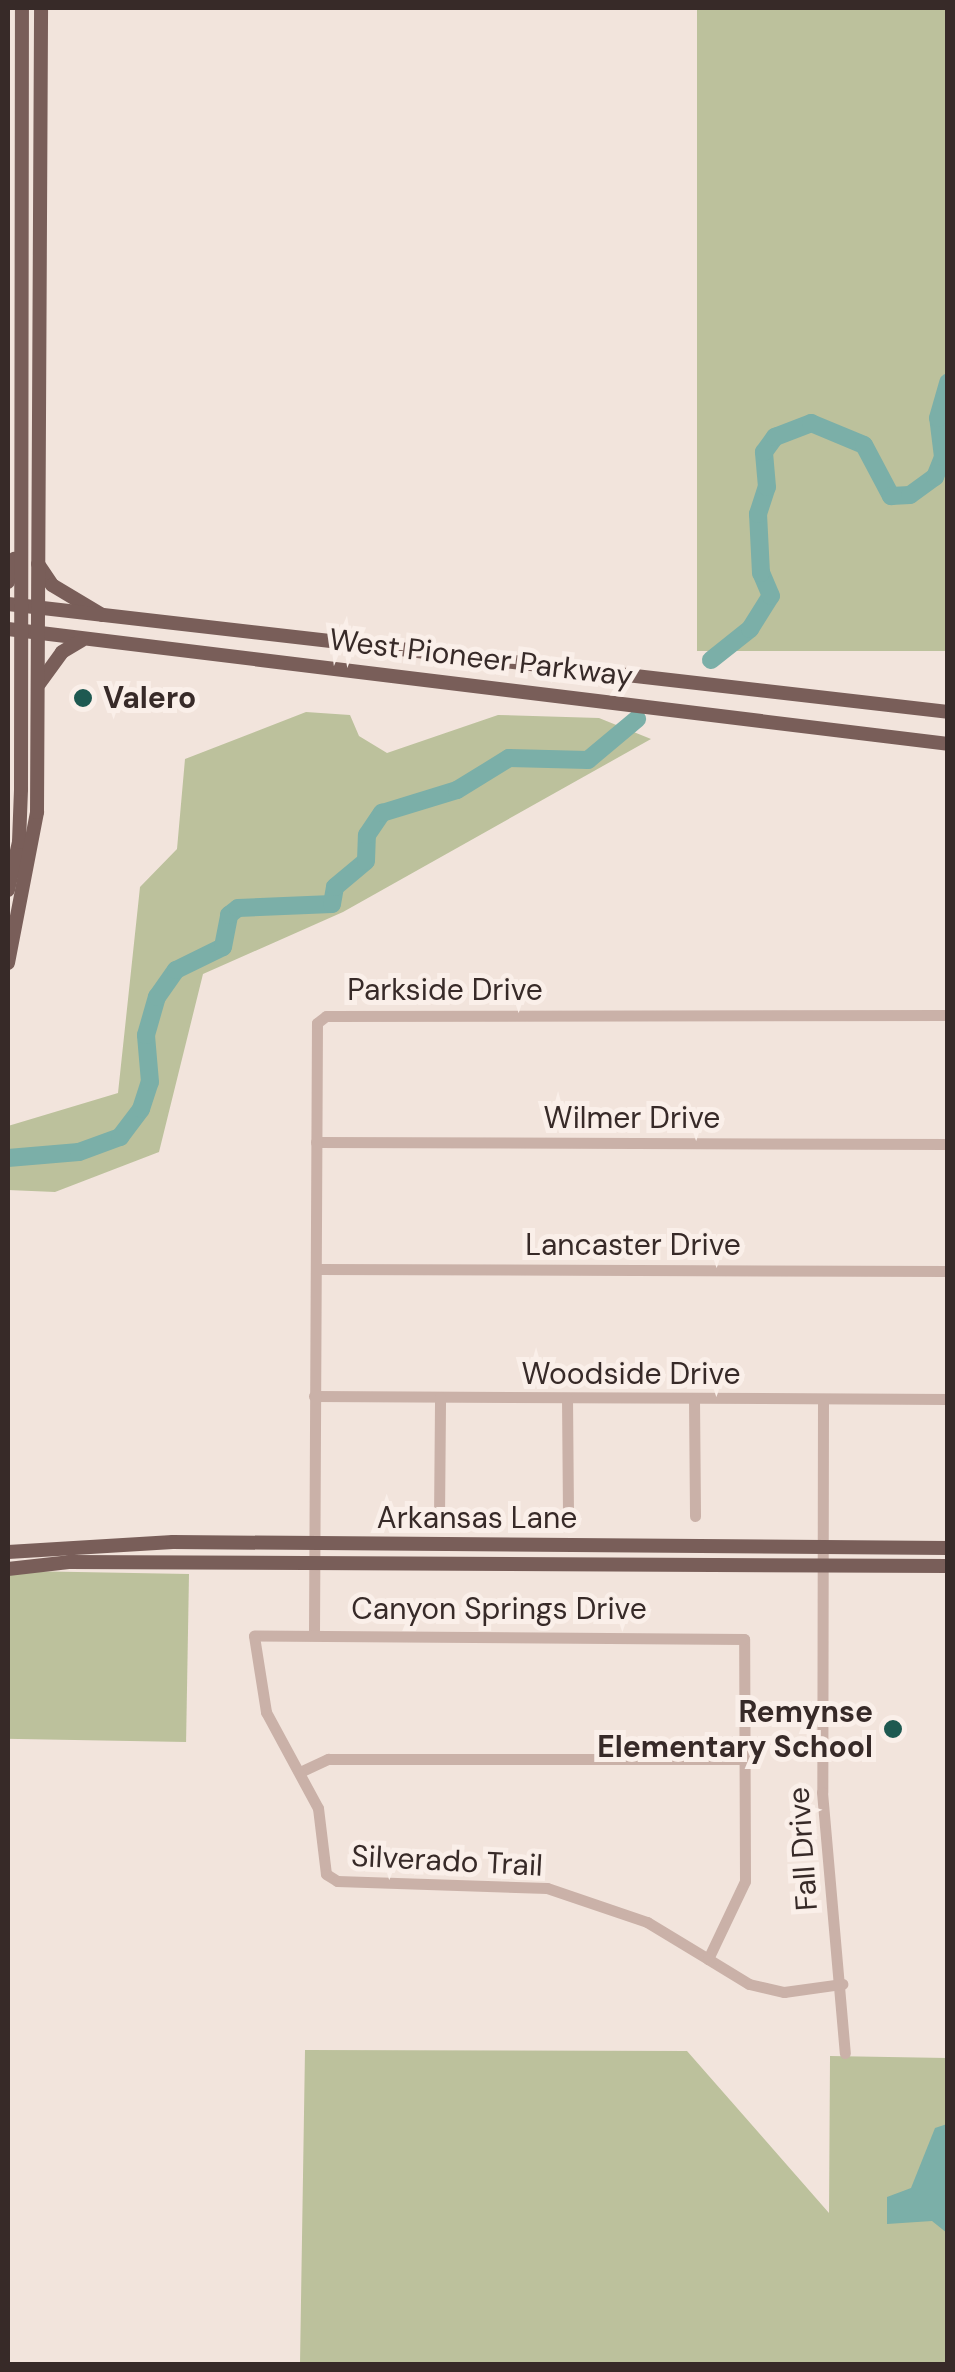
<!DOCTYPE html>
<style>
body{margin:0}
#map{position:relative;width:955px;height:2372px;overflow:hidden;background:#f2e4dc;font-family:"DM Sans",sans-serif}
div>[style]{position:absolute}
.green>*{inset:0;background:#bcc19c;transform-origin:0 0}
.water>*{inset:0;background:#7bafa8}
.river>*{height:18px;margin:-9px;padding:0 9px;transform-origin:9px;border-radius:9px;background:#7bafa8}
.minor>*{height:11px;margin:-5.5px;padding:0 5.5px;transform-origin:5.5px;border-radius:5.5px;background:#cab1a8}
.major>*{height:14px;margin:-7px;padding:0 7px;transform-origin:7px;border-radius:7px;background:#795e59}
.dots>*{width:28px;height:28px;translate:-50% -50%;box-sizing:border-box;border:5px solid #faefe9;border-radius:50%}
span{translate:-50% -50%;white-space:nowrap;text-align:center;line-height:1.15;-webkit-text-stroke:10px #faefe9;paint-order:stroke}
.street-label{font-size:30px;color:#372a28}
.poi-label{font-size:30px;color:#372a28;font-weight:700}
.left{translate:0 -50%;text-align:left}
.right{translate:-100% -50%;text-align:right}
.frame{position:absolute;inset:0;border:10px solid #372a28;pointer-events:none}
</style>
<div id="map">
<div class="green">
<div style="left:697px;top:8px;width:250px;height:643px"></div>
<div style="clip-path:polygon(306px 712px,350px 715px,359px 736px,387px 753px,498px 715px,599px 718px,651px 739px,343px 912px,203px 974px,159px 1152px,55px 1192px,8px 1190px,8px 1126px,118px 1093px,140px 887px,177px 849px,185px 759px)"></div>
<div style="left:189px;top:1574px;width:168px;height:181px;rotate:91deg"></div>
<div style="clip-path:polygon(305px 2050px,687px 2051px,829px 2213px,830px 2056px,947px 2058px,947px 2364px,300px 2364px)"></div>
</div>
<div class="water">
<div style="clip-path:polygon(947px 2124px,947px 2233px,932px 2221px,887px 2224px,887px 2197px,911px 2188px,935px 2128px)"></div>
</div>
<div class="river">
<div style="left:711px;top:660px;width:50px;rotate:-38.5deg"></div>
<div style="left:750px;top:629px;width:39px;rotate:-58deg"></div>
<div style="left:771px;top:596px;width:25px;rotate:-113deg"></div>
<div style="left:761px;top:573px;width:59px;rotate:-92.9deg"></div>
<div style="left:758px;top:514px;width:28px;rotate:-72deg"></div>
<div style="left:767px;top:487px;width:35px;rotate:-95deg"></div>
<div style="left:764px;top:452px;width:19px;rotate:-54deg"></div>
<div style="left:775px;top:437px;width:39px;rotate:-21deg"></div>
<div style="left:811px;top:423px;width:57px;rotate:22.5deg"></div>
<div style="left:864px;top:445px;width:58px;rotate:62.1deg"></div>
<div style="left:891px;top:496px;width:19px;rotate:-3deg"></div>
<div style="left:910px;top:495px;width:31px;rotate:-36deg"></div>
<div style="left:935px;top:477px;width:22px;rotate:-68deg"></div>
<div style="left:943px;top:457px;width:39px;rotate:-97deg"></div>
<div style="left:938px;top:418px;width:37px;rotate:-74deg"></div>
<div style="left:8px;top:1158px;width:71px;rotate:-4.8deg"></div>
<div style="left:79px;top:1152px;width:44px;rotate:-20.1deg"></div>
<div style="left:120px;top:1137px;width:35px;rotate:-53deg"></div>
<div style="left:141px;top:1109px;width:28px;rotate:-72deg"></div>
<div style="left:150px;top:1082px;width:47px;rotate:-94.9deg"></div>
<div style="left:146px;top:1035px;width:40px;rotate:-74deg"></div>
<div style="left:157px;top:997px;width:33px;rotate:-55deg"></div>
<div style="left:176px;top:970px;width:52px;rotate:-26.1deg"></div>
<div style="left:223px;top:947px;width:33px;rotate:-79deg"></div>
<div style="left:229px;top:915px;width:11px;rotate:-38deg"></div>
<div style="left:238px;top:908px;width:94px;rotate:-2.4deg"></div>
<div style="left:332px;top:904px;width:17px;rotate:-80deg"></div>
<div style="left:335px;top:887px;width:40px;rotate:-40deg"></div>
<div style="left:366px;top:861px;width:26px;rotate:-88deg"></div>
<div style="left:367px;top:835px;width:27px;rotate:-56deg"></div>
<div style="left:382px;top:813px;width:78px;rotate:-17deg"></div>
<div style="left:457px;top:790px;width:61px;rotate:-31.6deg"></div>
<div style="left:509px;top:758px;width:79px;rotate:1.5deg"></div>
<div style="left:588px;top:760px;width:64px;rotate:-39.9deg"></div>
</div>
<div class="minor">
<div style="left:316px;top:1142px;width:632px;rotate:0.18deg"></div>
<div style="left:317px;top:1269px;width:631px;rotate:0.18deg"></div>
<div style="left:314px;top:1396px;width:634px;rotate:0.27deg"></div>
<div style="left:567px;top:1398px;width:119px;rotate:89.5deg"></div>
<div style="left:694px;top:1399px;width:117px;rotate:89.5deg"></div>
<div style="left:823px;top:1400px;width:392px;rotate:90.1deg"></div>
<div style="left:822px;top:1792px;width:262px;rotate:85deg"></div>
<div style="left:439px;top:1519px;width:122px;rotate:-89.5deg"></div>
<div style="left:314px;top:1634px;width:611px;rotate:-89.72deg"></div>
<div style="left:317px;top:1023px;width:11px;rotate:-38deg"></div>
<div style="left:326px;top:1016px;width:622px;rotate:-0.09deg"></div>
<div style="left:302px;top:1771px;width:29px;rotate:-25deg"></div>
<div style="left:328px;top:1759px;width:417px"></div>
<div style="left:708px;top:1959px;width:86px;rotate:-64.6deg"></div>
<div style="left:745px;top:1881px;width:242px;rotate:-90.2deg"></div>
<div style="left:744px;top:1639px;width:490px;rotate:-179.6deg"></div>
<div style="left:254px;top:1636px;width:77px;rotate:81deg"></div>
<div style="left:266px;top:1712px;width:109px;rotate:61.6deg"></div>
<div style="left:318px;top:1808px;width:66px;rotate:83.1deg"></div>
<div style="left:326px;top:1874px;width:13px;rotate:32deg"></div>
<div style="left:337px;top:1881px;width:210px;rotate:1.9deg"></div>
<div style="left:547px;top:1888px;width:106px;rotate:18.8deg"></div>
<div style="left:647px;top:1922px;width:71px;rotate:31.2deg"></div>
<div style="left:708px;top:1959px;width:48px;rotate:31.4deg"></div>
<div style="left:749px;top:1984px;width:36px;rotate:13deg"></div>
<div style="left:784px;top:1992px;width:59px;rotate:-7.9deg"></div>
</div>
<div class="major">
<div style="left:38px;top:564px;width:25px;rotate:56deg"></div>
<div style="left:52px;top:585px;width:58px;rotate:31deg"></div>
<div style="left:8px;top:582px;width:24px;rotate:-75deg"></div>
<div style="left:8px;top:604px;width:946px;rotate:6.55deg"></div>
<div style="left:8px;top:629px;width:947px;rotate:6.97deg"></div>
<div style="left:39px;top:684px;width:39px;rotate:-54deg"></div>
<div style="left:62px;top:652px;width:23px;rotate:-31deg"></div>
<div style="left:8px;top:890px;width:49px;rotate:-77.1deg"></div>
<div style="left:19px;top:842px;width:53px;rotate:-87.8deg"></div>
<div style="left:21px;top:789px;width:781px;rotate:-89.93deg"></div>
<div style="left:8px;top:963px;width:154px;rotate:-79.1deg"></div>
<div style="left:37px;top:812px;width:804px;rotate:-89.71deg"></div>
<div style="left:8px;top:1552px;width:165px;rotate:-3.5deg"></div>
<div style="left:173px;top:1542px;width:775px;rotate:0.44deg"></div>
<div style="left:8px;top:1569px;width:61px;rotate:-6.5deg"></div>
<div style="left:69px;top:1562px;width:879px;rotate:0.26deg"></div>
</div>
<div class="dots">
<div style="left:83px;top:698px;background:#1e5951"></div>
<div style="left:893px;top:1729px;background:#1e5951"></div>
</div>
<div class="street-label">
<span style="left:481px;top:658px;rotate:7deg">West Pioneer Parkway</span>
<span style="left:445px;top:990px">Parkside Drive</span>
<span style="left:632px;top:1118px">Wilmer Drive</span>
<span style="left:633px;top:1245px">Lancaster Drive</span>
<span style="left:631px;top:1374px">Woodside Drive</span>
<span style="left:477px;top:1518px">Arkansas Lane</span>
<span style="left:499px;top:1609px">Canyon Springs Drive</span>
<span style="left:803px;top:1849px;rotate:-94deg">Fall Drive</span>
<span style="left:447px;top:1861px;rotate:3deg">Silverado Trail</span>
</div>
<div class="poi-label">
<span class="left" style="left:103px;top:698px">Valero</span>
<span class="right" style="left:873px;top:1729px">Remynse<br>Elementary School</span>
</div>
<div class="frame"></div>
</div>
